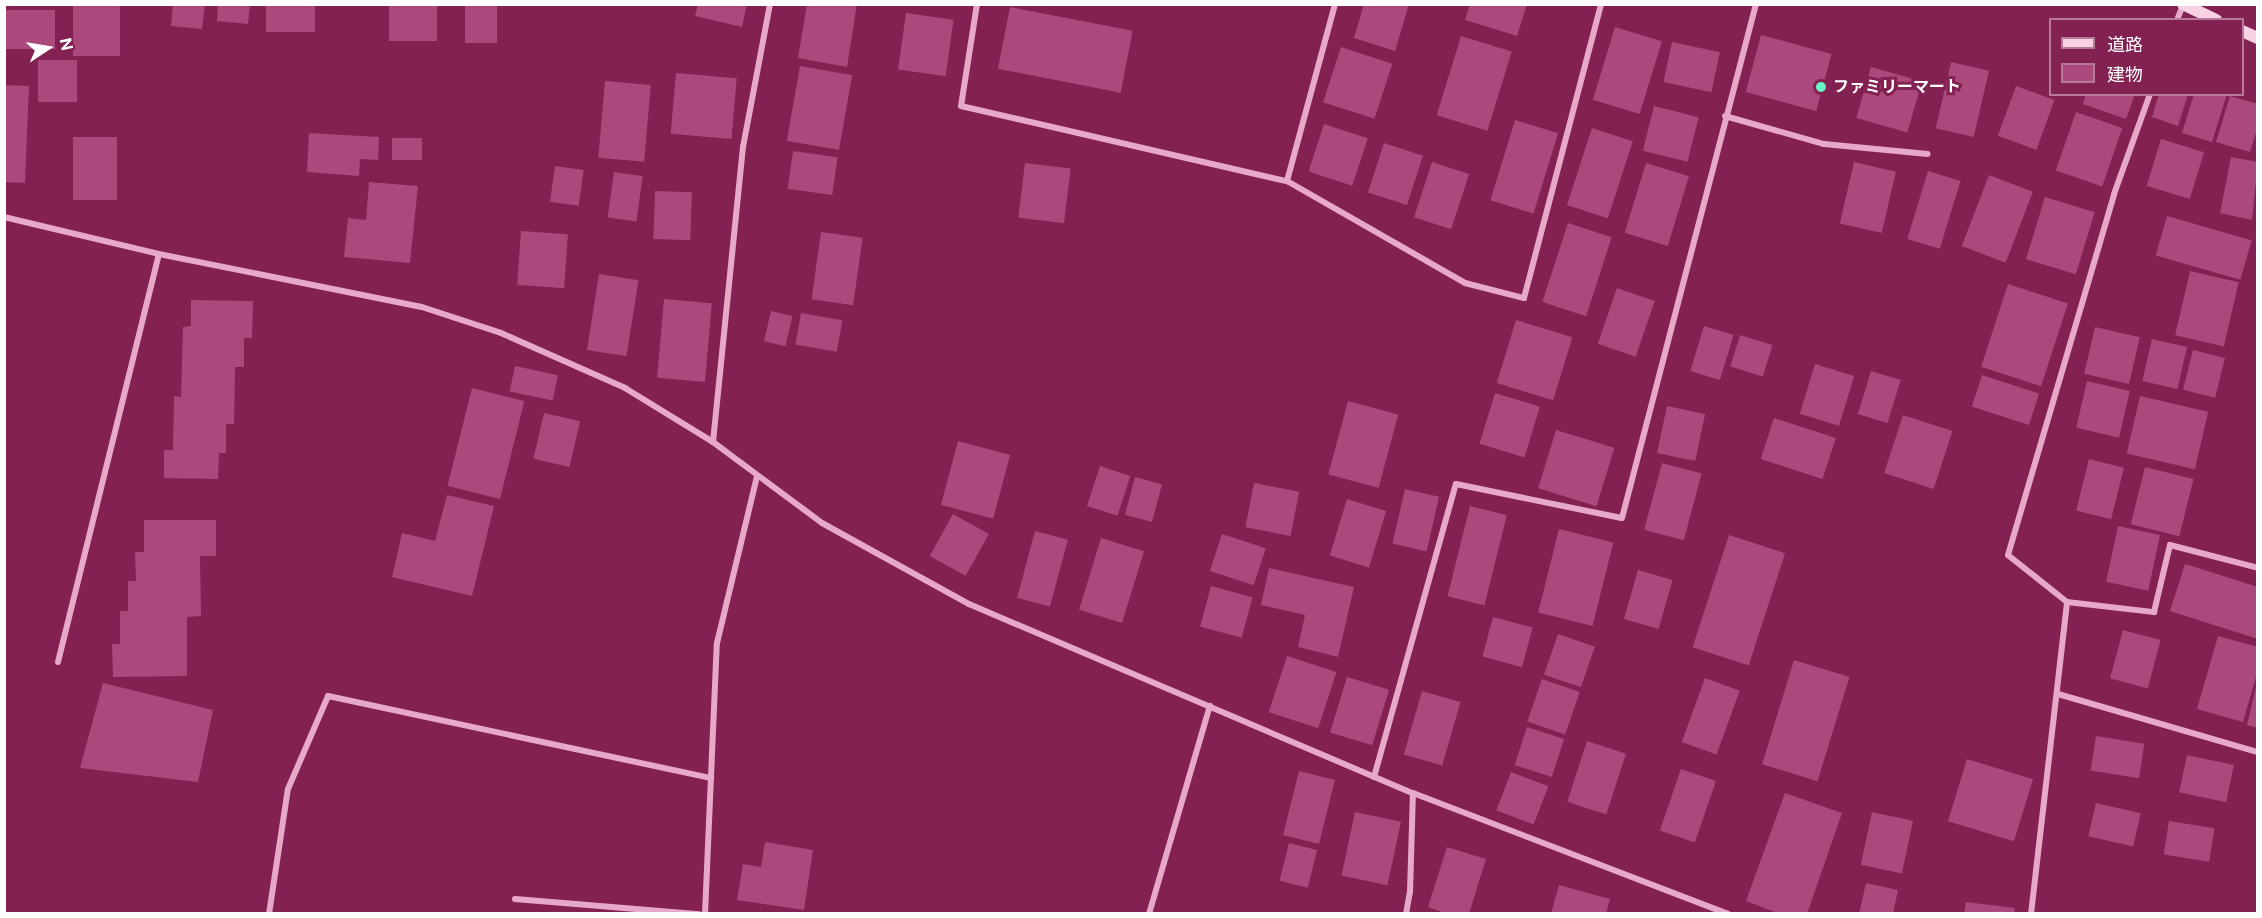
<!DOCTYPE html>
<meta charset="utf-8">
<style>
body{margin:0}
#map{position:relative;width:2262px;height:918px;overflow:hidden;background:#822152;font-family:"Public Sans","Noto Sans JP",sans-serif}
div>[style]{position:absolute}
.building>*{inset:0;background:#ab497c;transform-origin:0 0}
.street>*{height:6px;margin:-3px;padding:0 3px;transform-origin:3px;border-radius:3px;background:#e8a8c9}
.secondary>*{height:12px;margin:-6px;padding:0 6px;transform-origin:6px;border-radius:6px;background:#f7d2e5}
.dots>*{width:16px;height:16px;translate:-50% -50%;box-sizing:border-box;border:3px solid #822152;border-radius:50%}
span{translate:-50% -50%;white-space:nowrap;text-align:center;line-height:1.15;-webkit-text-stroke:6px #822152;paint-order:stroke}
.poi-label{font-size:16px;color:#fff;font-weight:700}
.left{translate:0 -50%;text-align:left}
.frame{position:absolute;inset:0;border:6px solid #fff;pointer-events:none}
.legend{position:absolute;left:2049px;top:18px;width:195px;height:78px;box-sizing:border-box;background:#822152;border:2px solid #b47a97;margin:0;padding:8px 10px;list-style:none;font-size:18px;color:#fff}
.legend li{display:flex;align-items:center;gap:12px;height:30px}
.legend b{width:30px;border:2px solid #b47a97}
.north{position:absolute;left:18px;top:18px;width:60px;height:60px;-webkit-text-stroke:4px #822152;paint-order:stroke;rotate:78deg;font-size:16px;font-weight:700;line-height:24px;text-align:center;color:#fff}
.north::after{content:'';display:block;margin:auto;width:21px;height:27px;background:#fff;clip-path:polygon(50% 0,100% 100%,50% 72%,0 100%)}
</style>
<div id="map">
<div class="building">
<div style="left:73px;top:4px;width:47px;height:52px"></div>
<div style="clip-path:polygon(173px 4px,205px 4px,202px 29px,171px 26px)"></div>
<div style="clip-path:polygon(218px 4px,250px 4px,248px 24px,217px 21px)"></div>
<div style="left:266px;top:4px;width:49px;height:28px"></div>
<div style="left:389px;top:4px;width:48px;height:37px"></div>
<div style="left:465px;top:4px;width:32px;height:39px"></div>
<div style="clip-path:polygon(698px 4px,747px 4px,742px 27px,695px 16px)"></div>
<div style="clip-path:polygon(807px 4px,857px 4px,847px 67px,798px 58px)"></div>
<div style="clip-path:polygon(1364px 4px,1409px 4px,1395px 51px,1354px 38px)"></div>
<div style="clip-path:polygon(1470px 4px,1527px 4px,1517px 36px,1465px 20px)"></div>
<div style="left:1010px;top:7px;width:125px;height:63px;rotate:11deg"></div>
<div style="left:55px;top:10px;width:39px;height:51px;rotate:90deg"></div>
<div style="left:906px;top:13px;width:48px;height:57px;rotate:8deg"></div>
<div style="left:1615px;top:27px;width:49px;height:76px;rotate:17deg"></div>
<div style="left:1761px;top:35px;width:73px;height:59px;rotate:15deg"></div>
<div style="left:1461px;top:36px;width:53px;height:83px;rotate:17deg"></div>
<div style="left:1672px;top:42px;width:49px;height:41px;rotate:12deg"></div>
<div style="left:1341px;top:47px;width:54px;height:58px;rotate:18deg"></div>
<div style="left:38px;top:60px;width:39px;height:42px"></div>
<div style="left:1951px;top:62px;width:39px;height:68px;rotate:13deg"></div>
<div style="left:800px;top:66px;width:53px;height:76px;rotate:10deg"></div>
<div style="left:1871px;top:67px;width:53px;height:53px;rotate:16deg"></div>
<div style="left:676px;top:73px;width:61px;height:61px;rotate:5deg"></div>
<div style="left:605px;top:81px;width:46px;height:77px;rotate:5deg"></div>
<div style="clip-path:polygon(4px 85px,29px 86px,25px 183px,4px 182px)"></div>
<div style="left:2016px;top:86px;width:41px;height:53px;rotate:20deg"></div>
<div style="clip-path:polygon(2086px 94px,2135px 94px,2126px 119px,2083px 104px)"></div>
<div style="clip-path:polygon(2159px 94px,2188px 94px,2178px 126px,2152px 117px)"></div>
<div style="clip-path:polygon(2194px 94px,2227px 94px,2212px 142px,2182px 133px)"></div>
<div style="clip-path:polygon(2230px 96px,2258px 104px,2258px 126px,2250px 152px,2216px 142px)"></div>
<div style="left:1654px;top:106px;width:46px;height:46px;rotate:14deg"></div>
<div style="left:2076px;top:112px;width:49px;height:62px;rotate:19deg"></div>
<div style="left:1515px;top:120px;width:45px;height:84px;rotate:17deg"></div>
<div style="left:1324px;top:124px;width:46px;height:50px;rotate:18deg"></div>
<div style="left:1592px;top:128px;width:43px;height:81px;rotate:18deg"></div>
<div style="clip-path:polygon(309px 133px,379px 137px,378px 160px,360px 159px,359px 176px,307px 172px)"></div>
<div style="left:73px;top:137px;width:44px;height:63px"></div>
<div style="left:392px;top:138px;width:30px;height:22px"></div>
<div style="left:2161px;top:139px;width:45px;height:49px;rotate:17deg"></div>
<div style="left:1384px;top:143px;width:41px;height:52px;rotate:18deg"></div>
<div style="left:793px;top:151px;width:45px;height:38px;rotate:8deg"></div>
<div style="clip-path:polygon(2231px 157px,2258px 162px,2252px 220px,2220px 213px)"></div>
<div style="left:1432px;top:162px;width:39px;height:58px;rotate:18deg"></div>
<div style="left:1854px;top:162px;width:43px;height:63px;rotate:13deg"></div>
<div style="left:1025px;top:163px;width:46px;height:55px;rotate:7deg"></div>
<div style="left:1646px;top:163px;width:45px;height:73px;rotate:17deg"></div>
<div style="left:555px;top:166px;width:29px;height:36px;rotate:8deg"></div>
<div style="left:1928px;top:171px;width:34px;height:71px;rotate:17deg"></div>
<div style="left:614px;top:172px;width:29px;height:46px;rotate:8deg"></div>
<div style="left:1989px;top:175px;width:47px;height:76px;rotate:21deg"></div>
<div style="clip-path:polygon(369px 182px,418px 186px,410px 263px,344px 257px,348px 218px,366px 220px)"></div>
<div style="left:655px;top:191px;width:37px;height:48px;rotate:2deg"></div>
<div style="left:2045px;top:197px;width:52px;height:65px;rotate:17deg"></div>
<div style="left:2167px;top:216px;width:88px;height:41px;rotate:16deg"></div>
<div style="left:1568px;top:223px;width:46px;height:83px;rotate:18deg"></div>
<div style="left:521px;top:231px;width:47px;height:54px;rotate:4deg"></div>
<div style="left:821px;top:232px;width:42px;height:68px;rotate:8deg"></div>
<div style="left:2190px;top:271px;width:50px;height:66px;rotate:13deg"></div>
<div style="left:599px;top:274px;width:40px;height:77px;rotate:9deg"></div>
<div style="left:2008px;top:284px;width:63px;height:87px;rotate:18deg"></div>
<div style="left:1617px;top:288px;width:40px;height:59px;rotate:19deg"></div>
<div style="left:664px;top:299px;width:48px;height:79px;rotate:5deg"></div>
<div style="clip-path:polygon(191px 300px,253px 301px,252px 338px,244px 338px,244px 367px,235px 367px,234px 424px,226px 424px,226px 453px,219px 453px,218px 479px,164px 478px,164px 450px,173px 450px,174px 396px,181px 397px,183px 327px,191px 326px)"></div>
<div style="left:771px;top:311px;width:22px;height:31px;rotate:13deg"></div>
<div style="left:801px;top:313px;width:42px;height:32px;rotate:10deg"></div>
<div style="left:1516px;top:320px;width:59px;height:66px;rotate:17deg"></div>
<div style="left:1704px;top:326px;width:31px;height:47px;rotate:17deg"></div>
<div style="left:2095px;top:327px;width:46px;height:48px;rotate:13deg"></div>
<div style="left:1740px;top:335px;width:34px;height:33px;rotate:17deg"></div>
<div style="left:2152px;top:339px;width:36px;height:43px;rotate:13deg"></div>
<div style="left:2193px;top:350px;width:33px;height:41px;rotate:14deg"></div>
<div style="left:1815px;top:364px;width:41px;height:52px;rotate:17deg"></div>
<div style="left:515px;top:366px;width:44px;height:26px;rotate:12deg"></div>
<div style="left:1871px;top:371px;width:31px;height:45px;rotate:17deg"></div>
<div style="left:1982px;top:375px;width:60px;height:33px;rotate:18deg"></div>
<div style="left:2087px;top:381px;width:44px;height:48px;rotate:13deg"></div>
<div style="left:472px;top:388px;width:54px;height:101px;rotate:14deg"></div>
<div style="left:1495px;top:393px;width:47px;height:53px;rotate:17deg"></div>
<div style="left:2140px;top:396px;width:70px;height:59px;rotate:13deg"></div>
<div style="left:1348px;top:401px;width:52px;height:76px;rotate:15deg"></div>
<div style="left:1667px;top:406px;width:39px;height:48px;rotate:12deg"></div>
<div style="left:544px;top:413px;width:37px;height:47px;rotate:13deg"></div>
<div style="left:1903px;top:415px;width:52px;height:61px;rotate:18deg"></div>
<div style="left:1774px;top:418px;width:65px;height:43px;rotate:18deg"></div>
<div style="left:1556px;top:430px;width:61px;height:61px;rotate:17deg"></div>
<div style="left:958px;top:441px;width:54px;height:66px;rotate:15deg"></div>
<div style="left:2089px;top:459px;width:36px;height:53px;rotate:14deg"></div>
<div style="left:1662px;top:463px;width:41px;height:69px;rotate:15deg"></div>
<div style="left:1100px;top:466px;width:32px;height:42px;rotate:18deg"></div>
<div style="left:2145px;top:467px;width:50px;height:59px;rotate:14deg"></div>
<div style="left:1135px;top:477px;width:28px;height:39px;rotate:15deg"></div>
<div style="left:1254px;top:483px;width:46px;height:45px;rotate:11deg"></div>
<div style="left:1405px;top:489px;width:35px;height:56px;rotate:13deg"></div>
<div style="clip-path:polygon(447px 495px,494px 506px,472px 596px,392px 577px,402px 533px,435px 541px)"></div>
<div style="left:1347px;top:499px;width:41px;height:59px;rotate:17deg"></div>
<div style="left:1470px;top:506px;width:38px;height:93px;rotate:14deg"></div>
<div style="left:953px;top:514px;width:41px;height:48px;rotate:29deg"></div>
<div style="clip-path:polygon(144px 520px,216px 520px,216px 556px,200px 556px,201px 616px,187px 617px,187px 676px,113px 677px,112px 644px,120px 644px,120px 611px,128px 611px,128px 581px,136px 581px,135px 552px,144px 552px)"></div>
<div style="left:2118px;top:526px;width:43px;height:57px;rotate:12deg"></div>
<div style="left:1559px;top:529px;width:56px;height:86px;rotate:14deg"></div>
<div style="left:1035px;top:531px;width:34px;height:69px;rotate:15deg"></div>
<div style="left:1222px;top:534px;width:46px;height:39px;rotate:18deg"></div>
<div style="left:1729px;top:535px;width:59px;height:118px;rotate:18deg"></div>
<div style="left:1101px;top:538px;width:45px;height:75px;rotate:17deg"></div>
<div style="clip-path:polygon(2185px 564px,2258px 587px,2258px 639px,2170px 611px)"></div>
<div style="clip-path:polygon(1269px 568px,1354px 587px,1338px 657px,1298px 647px,1305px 615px,1261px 605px)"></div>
<div style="left:1638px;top:570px;width:36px;height:51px;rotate:16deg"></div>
<div style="left:1211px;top:586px;width:43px;height:42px;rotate:15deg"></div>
<div style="left:1493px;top:617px;width:41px;height:41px;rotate:15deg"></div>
<div style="left:2123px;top:630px;width:39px;height:50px;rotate:15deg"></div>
<div style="left:1558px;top:634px;width:39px;height:43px;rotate:19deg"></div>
<div style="clip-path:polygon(2218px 636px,2258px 647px,2258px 670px,2243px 722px,2197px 709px)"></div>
<div style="left:1287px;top:656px;width:52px;height:59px;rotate:18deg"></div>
<div style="left:1794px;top:660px;width:58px;height:109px;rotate:17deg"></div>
<div style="left:1347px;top:677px;width:44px;height:58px;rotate:17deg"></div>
<div style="left:1705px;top:678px;width:37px;height:68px;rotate:20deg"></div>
<div style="clip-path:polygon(2258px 678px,2258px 728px,2247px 725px)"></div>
<div style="left:1542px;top:679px;width:40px;height:45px;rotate:19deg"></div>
<div style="clip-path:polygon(103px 683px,213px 710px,198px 782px,80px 768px)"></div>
<div style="left:1422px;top:691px;width:40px;height:66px;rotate:16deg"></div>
<div style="left:1527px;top:727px;width:39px;height:40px;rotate:18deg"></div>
<div style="left:2096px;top:736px;width:49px;height:35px;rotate:9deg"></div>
<div style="left:1587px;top:741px;width:41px;height:64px;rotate:18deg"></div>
<div style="left:2187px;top:755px;width:48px;height:38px;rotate:12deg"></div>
<div style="left:1967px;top:759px;width:69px;height:65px;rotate:17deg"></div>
<div style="left:1681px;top:769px;width:37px;height:65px;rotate:19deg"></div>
<div style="left:1299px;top:771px;width:37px;height:66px;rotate:14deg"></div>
<div style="left:1511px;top:772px;width:40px;height:41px;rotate:21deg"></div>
<div style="clip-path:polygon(1785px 793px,1842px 813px,1807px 914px,1780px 914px,1746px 901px)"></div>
<div style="left:2096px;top:803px;width:46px;height:34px;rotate:13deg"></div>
<div style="left:1355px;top:812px;width:47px;height:65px;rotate:12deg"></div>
<div style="left:1872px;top:812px;width:42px;height:54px;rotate:12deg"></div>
<div style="left:2169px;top:821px;width:46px;height:34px;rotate:9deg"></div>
<div style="clip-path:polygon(765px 842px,813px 850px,804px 910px,737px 900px,743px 864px,761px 867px)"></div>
<div style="left:1289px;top:843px;width:29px;height:39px;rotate:14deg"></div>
<div style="clip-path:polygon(1447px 847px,1486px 859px,1469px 914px,1448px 914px,1428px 907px)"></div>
<div style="clip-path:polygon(1866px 883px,1898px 890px,1893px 914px,1859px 914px)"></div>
<div style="clip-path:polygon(1559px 885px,1610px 899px,1606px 914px,1551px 914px)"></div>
<div style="clip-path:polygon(1966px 902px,2015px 908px,2014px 914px,1964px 914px)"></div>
</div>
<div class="street">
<div style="left:977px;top:4px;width:103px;rotate:98.9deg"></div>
<div style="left:961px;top:106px;width:335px;rotate:13deg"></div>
<div style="left:1287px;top:181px;width:205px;rotate:29.8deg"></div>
<div style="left:1465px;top:283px;width:61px;rotate:14.3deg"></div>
<div style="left:1524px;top:298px;width:304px;rotate:-75.3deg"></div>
<div style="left:2177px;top:20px;width:16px;rotate:-68deg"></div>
<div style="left:1725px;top:116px;width:103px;rotate:15.8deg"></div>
<div style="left:1824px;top:144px;width:104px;rotate:5.5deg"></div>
<div style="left:1287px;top:181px;width:183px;rotate:-74.8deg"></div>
<div style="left:4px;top:217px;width:159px;rotate:13.4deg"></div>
<div style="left:159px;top:254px;width:268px;rotate:11.4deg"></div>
<div style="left:422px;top:307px;width:83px;rotate:18.2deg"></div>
<div style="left:501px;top:333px;width:136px;rotate:23.9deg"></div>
<div style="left:625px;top:388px;width:103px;rotate:31.5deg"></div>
<div style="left:713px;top:442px;width:136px;rotate:36.6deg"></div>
<div style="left:822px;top:523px;width:168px;rotate:28.9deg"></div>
<div style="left:969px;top:604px;width:483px;rotate:23.1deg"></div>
<div style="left:1413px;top:793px;width:338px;rotate:21deg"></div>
<div style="left:713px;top:442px;width:297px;rotate:-84.2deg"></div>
<div style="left:743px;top:147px;width:146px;rotate:-79.3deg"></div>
<div style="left:2067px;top:602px;width:88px;rotate:6.6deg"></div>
<div style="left:2154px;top:612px;width:69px;rotate:-76.6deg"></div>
<div style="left:2170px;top:545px;width:91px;rotate:14.6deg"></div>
<div style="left:58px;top:662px;width:420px;rotate:-76.1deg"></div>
<div style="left:2058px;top:694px;width:208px;rotate:16.2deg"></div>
<div style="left:1374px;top:777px;width:304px;rotate:-74.4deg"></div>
<div style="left:1456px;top:484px;width:169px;rotate:11.6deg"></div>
<div style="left:1622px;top:518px;width:531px;rotate:-75.39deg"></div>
<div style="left:515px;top:899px;width:185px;rotate:4.7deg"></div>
<div style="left:269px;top:914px;width:126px;rotate:-81.4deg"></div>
<div style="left:288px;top:789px;width:101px;rotate:-66.7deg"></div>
<div style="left:328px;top:696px;width:392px;rotate:12.1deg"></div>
<div style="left:705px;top:914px;width:271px;rotate:-87.5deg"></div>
<div style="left:717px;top:643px;width:172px;rotate:-76.5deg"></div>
<div style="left:1149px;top:914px;width:217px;rotate:-73.7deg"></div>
<div style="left:1406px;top:914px;width:22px;rotate:-80deg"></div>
<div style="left:1410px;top:892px;width:99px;rotate:-88.3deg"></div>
<div style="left:2031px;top:914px;width:314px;rotate:-83.4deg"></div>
<div style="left:2067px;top:602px;width:75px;rotate:-141.5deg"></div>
<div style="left:2008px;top:555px;width:376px;rotate:-73.6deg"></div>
<div style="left:2114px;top:194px;width:106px;rotate:-70.2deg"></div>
</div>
<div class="secondary">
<div style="left:2183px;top:4px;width:37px;rotate:26deg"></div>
<div style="left:2242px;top:31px;width:17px;rotate:24deg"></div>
</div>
<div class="dots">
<div style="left:1821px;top:87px;background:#69f5c3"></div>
</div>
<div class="poi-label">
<span class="left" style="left:1833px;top:87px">ファミリーマート</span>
</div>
<div class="frame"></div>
<ul class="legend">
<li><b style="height:8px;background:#f7d2e5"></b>道路</li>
<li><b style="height:16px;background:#ab497c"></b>建物</li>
</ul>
<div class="north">N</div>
</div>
